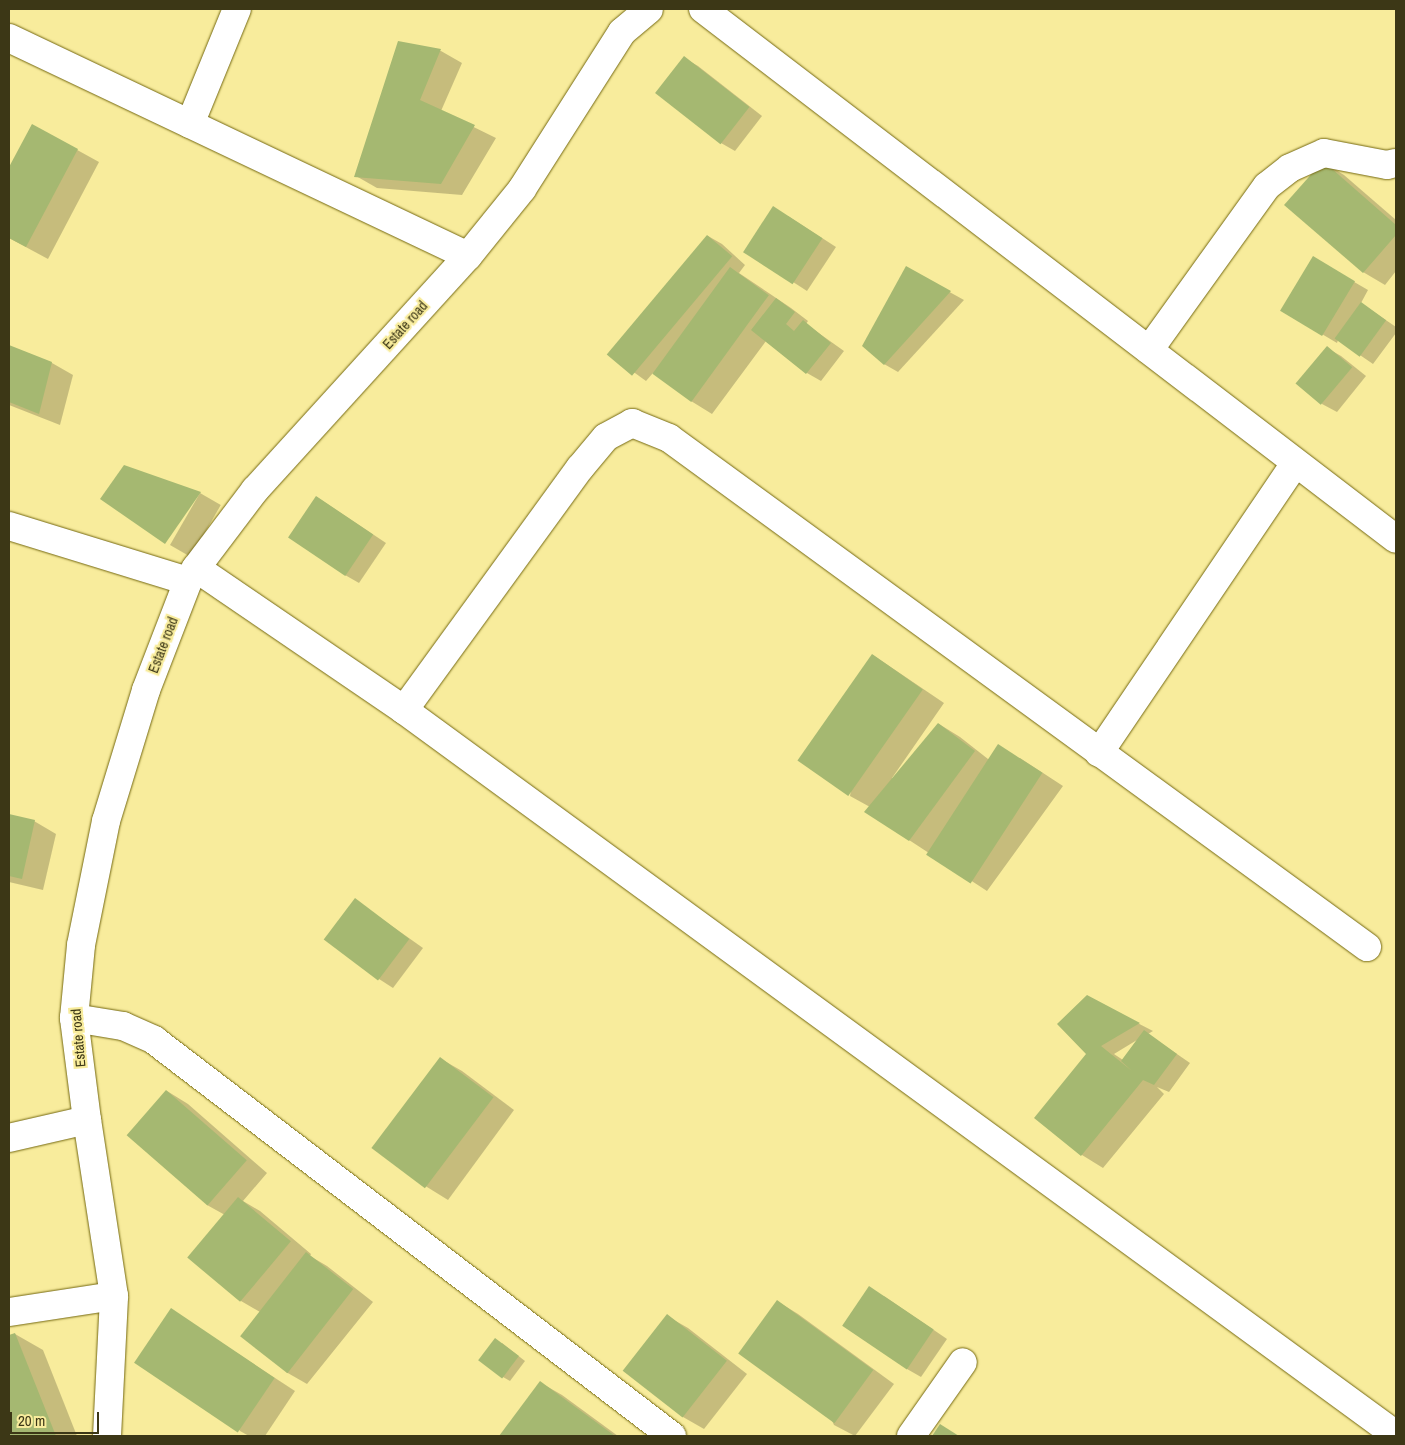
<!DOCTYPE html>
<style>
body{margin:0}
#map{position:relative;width:1405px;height:1445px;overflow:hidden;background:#f8ec9c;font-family:"Archivo Narrow",sans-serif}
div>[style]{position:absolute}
.shadow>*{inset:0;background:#0003;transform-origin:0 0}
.building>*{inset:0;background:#a5b871;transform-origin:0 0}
.roads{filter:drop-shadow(0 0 1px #746811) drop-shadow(0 0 1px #746811)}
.minor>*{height:28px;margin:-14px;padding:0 14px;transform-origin:14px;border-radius:14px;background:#fff}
span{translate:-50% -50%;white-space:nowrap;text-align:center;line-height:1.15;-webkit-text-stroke:4.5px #f8ec9c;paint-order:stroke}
.street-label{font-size:14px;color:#3c3716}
.frame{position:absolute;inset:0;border:10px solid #3c3716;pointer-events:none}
.scale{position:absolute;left:10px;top:1412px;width:89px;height:22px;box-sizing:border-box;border:2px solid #3c3716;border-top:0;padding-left:6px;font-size:15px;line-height:18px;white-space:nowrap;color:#3c3716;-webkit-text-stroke:4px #f8ec9c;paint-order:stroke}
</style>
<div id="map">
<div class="shadow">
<div style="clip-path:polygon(399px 42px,441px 51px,462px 63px,441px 111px,496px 138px,462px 195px,377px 188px,356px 176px)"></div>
<div style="clip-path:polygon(684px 58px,698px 66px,762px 116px,735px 151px,721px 143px)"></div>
<div style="clip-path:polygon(32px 125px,99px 162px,48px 259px,9px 238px,9px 170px)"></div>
<div style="clip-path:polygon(1323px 162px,1344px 175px,1396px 220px,1396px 271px,1385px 285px,1363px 272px)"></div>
<div style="clip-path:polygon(788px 216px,836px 247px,807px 291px,745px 251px)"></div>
<div style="clip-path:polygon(708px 236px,722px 244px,745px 265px,739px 273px,791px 308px,808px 321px,806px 324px,844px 351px,821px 381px,807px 373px,766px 341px,712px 414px,691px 401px,653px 373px,646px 381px,610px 355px)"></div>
<div style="clip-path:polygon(1313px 258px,1368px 290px,1361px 303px,1396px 327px,1396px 333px,1373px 364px,1338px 340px,1337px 343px,1283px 311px)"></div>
<div style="clip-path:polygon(906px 268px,964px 300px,898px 372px,884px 364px)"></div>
<div style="clip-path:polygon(9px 346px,52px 363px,73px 375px,60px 425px,9px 405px)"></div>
<div style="clip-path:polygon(1327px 348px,1341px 356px,1366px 376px,1337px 412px,1322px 404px)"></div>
<div style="left:200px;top:493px;width:24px;height:60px;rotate:30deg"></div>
<div style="clip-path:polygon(317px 497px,386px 543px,359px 583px,345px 575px)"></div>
<div style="clip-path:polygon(873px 655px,944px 703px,892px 778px,893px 779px,939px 724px,960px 737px,988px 759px,1020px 758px,1063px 786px,987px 891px,909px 840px,870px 807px,850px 796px)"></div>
<div style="clip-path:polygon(9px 815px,34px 821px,56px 834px,43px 890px,9px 882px)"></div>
<div style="clip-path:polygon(355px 900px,423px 948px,393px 988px,379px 979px)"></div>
<div style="clip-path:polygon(evenodd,1087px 997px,1153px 1031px,1148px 1034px,1190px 1063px,1169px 1092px,1157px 1087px,1164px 1094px,1103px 1168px,1082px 1155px,1036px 1118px,1088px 1054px,1087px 997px,1137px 1040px,1123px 1060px,1114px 1054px,1137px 1040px)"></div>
<div style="clip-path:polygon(441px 1059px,462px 1071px,514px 1110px,448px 1200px,427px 1187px,374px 1148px)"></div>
<div style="clip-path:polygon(167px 1091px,188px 1104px,267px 1173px,243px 1201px,260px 1211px,311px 1254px,310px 1256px,327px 1266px,373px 1302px,307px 1384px,286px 1372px,260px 1312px,241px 1301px,225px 1215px,207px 1205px)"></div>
<div style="clip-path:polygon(884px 1296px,947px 1339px,921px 1377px,907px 1369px)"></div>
<div style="clip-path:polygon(777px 1301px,798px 1314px,894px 1384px,855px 1436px,834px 1425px)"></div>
<div style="clip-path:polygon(171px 1310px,295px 1391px,265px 1436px,249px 1436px,240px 1431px)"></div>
<div style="clip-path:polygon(667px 1316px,688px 1328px,747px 1374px,704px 1429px,683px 1417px,624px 1370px)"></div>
<div style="clip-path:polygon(15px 1334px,43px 1350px,77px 1436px,9px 1436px,9px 1336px)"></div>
<div style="clip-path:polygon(502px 1343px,525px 1361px,510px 1381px,503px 1377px)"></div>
<div style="clip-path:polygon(541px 1383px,562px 1395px,618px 1436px,501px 1436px)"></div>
</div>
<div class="building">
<div style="clip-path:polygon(398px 41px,441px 49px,420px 100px,475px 125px,441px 184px,354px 177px)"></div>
<div style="left:684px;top:56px;width:83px;height:47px;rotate:38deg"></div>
<div style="clip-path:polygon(32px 124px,78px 149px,26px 247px,9px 238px,9px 167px)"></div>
<div style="clip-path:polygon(1323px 161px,1396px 225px,1396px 235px,1363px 273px,1284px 205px)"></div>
<div style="left:773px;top:206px;width:59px;height:55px;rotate:33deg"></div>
<div style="left:707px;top:235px;width:33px;height:156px;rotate:40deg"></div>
<div style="left:1313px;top:256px;width:49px;height:64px;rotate:31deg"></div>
<div style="clip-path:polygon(906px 266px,951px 291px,884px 365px,862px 346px)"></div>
<div style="left:730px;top:267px;width:48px;height:132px;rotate:36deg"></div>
<div style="clip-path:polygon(776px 298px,795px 312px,786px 324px,794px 331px,803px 320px,831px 343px,806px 374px,751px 330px)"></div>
<div style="left:1361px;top:302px;width:31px;height:45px;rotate:36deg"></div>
<div style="clip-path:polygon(9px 345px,52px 362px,39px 414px,9px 402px)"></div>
<div style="left:1327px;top:346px;width:33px;height:49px;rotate:40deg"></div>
<div style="clip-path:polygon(124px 465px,201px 492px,165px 544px,100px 499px)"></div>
<div style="left:316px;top:496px;width:69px;height:50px;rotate:34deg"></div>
<div style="left:872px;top:654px;width:62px;height:130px;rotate:35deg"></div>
<div style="clip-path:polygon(938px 723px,975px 751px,909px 841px,864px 812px)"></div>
<div style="left:998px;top:744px;width:53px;height:132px;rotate:33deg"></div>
<div style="clip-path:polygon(9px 814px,35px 820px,22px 879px,9px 876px)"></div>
<div style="left:355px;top:898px;width:68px;height:52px;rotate:37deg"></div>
<div style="clip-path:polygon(1087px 995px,1140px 1023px,1101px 1046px,1132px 1071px,1121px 1061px,1144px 1030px,1177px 1054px,1154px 1085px,1143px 1080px,1081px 1156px,1034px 1118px,1086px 1054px,1057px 1024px)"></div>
<div style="left:440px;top:1057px;width:67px;height:114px;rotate:37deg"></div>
<div style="left:166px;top:1090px;width:107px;height:60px;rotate:41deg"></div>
<div style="left:238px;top:1197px;width:69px;height:79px;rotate:40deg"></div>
<div style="left:306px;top:1252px;width:60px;height:107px;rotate:38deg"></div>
<div style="left:869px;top:1286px;width:78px;height:48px;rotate:34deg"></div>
<div style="left:777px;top:1300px;width:119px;height:66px;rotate:36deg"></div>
<div style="left:171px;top:1308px;width:125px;height:66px;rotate:34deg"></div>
<div style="left:667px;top:1314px;width:76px;height:72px;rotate:38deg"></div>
<div style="clip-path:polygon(15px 1333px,56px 1436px,9px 1436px,9px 1335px)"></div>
<div style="left:495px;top:1338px;width:30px;height:28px;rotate:37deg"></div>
<div style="clip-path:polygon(540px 1381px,615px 1436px,499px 1436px)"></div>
<div style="clip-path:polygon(940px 1424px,959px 1436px,932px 1436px)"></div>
</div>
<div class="roads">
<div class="minor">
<div style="left:703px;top:9px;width:872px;rotate:37.41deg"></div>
<div style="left:9px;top:38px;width:508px;rotate:25.41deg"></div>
<div style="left:190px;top:124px;width:124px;rotate:-67.8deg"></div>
<div style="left:1149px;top:350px;width:202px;rotate:-54.3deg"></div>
<div style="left:1267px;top:186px;width:29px;rotate:-38deg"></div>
<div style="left:1290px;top:168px;width:37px;rotate:-24deg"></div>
<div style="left:1324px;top:153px;width:64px;rotate:10.8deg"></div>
<div style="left:1387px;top:165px;width:9px;rotate:-13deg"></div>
<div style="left:9px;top:526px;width:187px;rotate:17.1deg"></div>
<div style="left:196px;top:568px;width:252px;rotate:34.3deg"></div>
<div style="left:404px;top:710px;width:1229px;rotate:36.16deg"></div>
<div style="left:404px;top:710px;width:299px;rotate:-54deg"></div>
<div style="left:580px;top:468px;width:40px;rotate:-50deg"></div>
<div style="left:606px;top:437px;width:30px;rotate:-28deg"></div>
<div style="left:632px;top:423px;width:40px;rotate:22deg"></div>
<div style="left:669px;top:438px;width:864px;rotate:36.1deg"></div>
<div style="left:1099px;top:753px;width:350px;rotate:-55.9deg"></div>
<div style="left:74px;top:1018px;width:50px;rotate:9.3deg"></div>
<div style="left:123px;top:1026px;width:34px;rotate:24deg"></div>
<div style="left:154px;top:1040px;width:652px;rotate:37.4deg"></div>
<div style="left:9px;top:1138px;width:80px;rotate:-13deg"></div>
<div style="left:9px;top:1312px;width:106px;rotate:-8.7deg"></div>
<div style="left:107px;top:1436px;width:140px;rotate:-87.1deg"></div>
<div style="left:114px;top:1296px;width:178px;rotate:-98.7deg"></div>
<div style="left:87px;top:1120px;width:103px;rotate:-97.3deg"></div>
<div style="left:74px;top:1018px;width:73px;rotate:-84.5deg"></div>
<div style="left:81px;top:945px;width:126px;rotate:-78.6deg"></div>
<div style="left:106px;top:821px;width:137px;rotate:-73deg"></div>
<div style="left:146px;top:690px;width:117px;rotate:-68.9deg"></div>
<div style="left:188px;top:581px;width:15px;rotate:-58deg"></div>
<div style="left:196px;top:568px;width:98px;rotate:-52.9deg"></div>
<div style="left:255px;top:490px;width:316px;rotate:-47.7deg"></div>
<div style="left:468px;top:256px;width:86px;rotate:-51.1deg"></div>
<div style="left:522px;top:189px;width:186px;rotate:-57.5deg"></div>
<div style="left:622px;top:32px;width:35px;rotate:-40deg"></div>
<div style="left:911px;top:1436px;width:90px;rotate:-54.9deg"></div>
</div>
</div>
<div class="street-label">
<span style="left:405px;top:325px;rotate:-48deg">Estate road</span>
<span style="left:163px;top:645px;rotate:-69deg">Estate road</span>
<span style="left:78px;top:1038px;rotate:-95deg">Estate road</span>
</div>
<div class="frame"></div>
<div class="scale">20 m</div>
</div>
